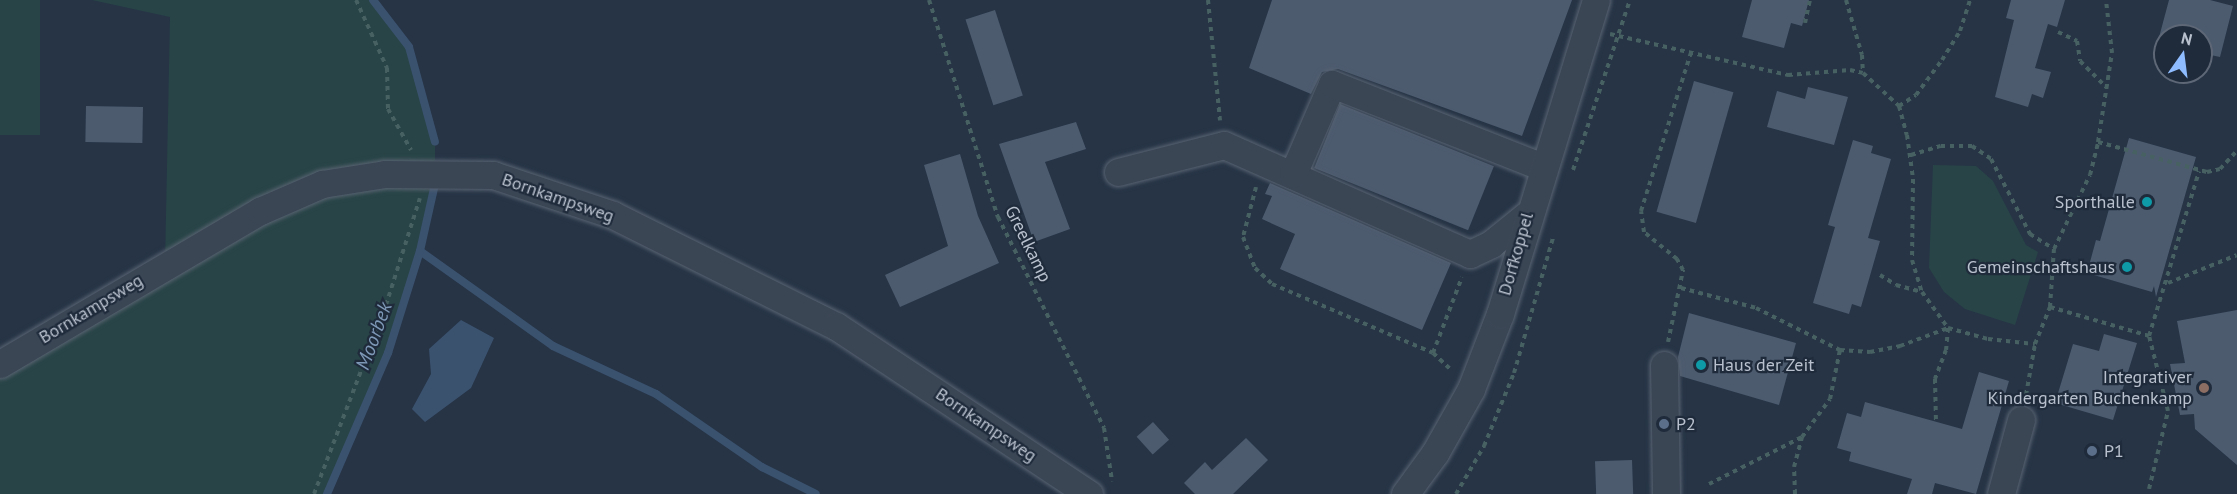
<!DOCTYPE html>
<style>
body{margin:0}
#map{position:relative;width:2237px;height:494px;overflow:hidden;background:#263446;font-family:"PT Sans",sans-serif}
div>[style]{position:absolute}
.green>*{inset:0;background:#284447;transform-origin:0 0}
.water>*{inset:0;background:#3b526f}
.stream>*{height:8px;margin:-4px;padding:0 4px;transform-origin:4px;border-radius:4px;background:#3b526f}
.building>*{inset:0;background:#4d5b6f;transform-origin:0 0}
.path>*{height:4px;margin-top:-2px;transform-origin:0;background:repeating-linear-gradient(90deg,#476162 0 4.5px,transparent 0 9px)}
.roads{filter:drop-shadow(0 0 2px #596472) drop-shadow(0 0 2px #596472)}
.minor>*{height:27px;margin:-13.5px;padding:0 13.5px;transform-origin:13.5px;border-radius:13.5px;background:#3b4655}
.dots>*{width:16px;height:16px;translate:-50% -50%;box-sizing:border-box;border:3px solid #1f2b3b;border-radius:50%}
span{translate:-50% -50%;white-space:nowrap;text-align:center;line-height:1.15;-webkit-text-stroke:4.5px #1f2b3b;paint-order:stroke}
.street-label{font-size:18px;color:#b9c1ce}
.poi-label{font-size:18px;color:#b9c1ce}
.right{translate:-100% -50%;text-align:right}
.left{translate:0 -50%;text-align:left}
.water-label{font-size:20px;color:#7e98b7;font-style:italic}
.north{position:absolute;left:2153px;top:24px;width:60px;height:60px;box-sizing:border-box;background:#1f2b3b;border:2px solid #5d6776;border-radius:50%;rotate:14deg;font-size:16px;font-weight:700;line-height:24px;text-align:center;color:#b9c1ce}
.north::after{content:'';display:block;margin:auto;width:21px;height:27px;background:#8ebcfe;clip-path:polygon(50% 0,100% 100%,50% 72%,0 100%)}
</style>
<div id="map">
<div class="green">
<div style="left:0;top:0;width:40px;height:135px"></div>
<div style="clip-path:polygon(92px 0,373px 0,409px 47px,435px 142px,435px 184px,420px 251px,388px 353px,327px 494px,0 494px,0 373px,165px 265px,170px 17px)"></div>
<div style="clip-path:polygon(1933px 165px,1976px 166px,1993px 181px,2026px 245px,2038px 252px,2015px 325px,1965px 309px,1944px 292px,1929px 268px)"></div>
</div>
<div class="water">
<div style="clip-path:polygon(461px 320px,494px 338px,471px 388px,425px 422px,412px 409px,431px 374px,429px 349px)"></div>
</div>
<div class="stream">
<div style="left:373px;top:0;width:59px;rotate:52.5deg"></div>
<div style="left:409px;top:47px;width:98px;rotate:74.7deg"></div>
<div style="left:420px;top:251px;width:163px;rotate:35.5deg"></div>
<div style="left:553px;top:346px;width:114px;rotate:25deg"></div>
<div style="left:656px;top:394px;width:129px;rotate:34.6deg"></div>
<div style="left:762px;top:467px;width:60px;rotate:26.6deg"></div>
<div style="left:327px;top:494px;width:154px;rotate:-66.6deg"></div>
<div style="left:388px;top:353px;width:107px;rotate:-72.6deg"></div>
<div style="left:420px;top:251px;width:69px;rotate:-77.4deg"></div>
</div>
<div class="building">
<div style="clip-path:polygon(1272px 0,1572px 0,1522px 136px,1338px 69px,1322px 72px,1311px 94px,1249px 68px)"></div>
<div style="clip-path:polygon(1752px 0,1809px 0,1802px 26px,1791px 23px,1784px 48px,1742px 37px)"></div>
<div style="clip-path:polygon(2011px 0,2065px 0,2057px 27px,2048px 24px,2035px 68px,2051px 72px,2043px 98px,2032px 94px,2028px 107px,1995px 97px,2014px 20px,2006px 18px)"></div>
<div style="clip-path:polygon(2169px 0,2210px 0,2233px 6px,2220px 57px,2201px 53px,2201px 36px,2165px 36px,2165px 43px,2158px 41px)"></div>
<div style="left:995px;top:10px;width:90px;height:31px;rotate:72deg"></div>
<div style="left:1694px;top:81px;width:41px;height:136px;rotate:16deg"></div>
<div style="clip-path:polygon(1808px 87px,1848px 97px,1834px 145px,1767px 127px,1777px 91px,1805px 99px)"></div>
<div style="left:1340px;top:104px;width:166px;height:69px;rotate:22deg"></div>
<div style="left:86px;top:106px;width:57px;height:36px;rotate:1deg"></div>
<div style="clip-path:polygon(1076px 122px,1086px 149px,1045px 162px,1070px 229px,1034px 242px,999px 144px)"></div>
<div style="clip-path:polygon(2129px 138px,2196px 157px,2156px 297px,2154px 286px,2152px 292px,2087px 273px,2096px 240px,2100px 241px)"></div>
<div style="clip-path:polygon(1853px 140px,1873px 146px,1871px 153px,1891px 159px,1868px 238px,1880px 241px,1861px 307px,1852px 304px,1849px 314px,1813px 303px,1835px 227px,1828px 225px)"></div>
<div style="clip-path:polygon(960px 154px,978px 216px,999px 263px,900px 307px,885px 275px,948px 246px,924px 165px)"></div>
<div style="clip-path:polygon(1270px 183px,1451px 263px,1422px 330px,1280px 269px,1295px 234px,1262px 219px,1272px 196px,1265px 194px)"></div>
<div style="clip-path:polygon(2237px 310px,2237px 465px,2195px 429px,2194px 414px,2180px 415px,2170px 364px,2185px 363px,2177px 321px)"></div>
<div style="clip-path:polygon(1689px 313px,1796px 343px,1779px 405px,1680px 376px,1678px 357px)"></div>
<div style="clip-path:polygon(2104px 334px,2137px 343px,2113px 420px,2055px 403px,2073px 344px,2099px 351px)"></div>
<div style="clip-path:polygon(1979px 372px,2009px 381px,1976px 494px,1935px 483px,1932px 494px,1907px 494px,1912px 479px,1849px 461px,1851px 452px,1837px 448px,1847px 413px,1861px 417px,1865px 402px,1962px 429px)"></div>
<div style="left:1153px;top:422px;width:24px;height:22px;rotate:48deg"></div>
<div style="clip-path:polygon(1246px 438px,1268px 460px,1233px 494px,1195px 494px,1184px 483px,1205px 462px,1212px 470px)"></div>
<div style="left:1632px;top:460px;width:34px;height:37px;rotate:88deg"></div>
</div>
<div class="path">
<div style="left:356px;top:0;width:75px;rotate:65.5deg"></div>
<div style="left:387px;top:68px;width:41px;rotate:88.6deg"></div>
<div style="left:388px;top:109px;width:47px;rotate:60.7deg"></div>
<div style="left:929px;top:0;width:228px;rotate:72.4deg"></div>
<div style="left:998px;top:217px;width:236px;rotate:63.3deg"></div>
<div style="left:1104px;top:428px;width:54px;rotate:81.4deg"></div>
<div style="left:1208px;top:0;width:121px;rotate:84.3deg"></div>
<div style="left:1846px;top:0;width:57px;rotate:73.8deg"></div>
<div style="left:1862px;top:55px;width:18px;rotate:87deg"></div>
<div style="left:1805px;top:23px;width:24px;rotate:-78deg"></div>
<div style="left:2058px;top:32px;width:21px;rotate:25deg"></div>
<div style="left:2077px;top:41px;width:20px;rotate:81deg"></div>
<div style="left:2080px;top:61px;width:37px;rotate:45deg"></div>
<div style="left:1610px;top:34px;width:183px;rotate:13deg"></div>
<div style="left:1788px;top:75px;width:62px;rotate:-4.6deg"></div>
<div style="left:1850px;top:70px;width:13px;rotate:13deg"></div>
<div style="left:1863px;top:73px;width:49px;rotate:42.5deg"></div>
<div style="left:1899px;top:106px;width:30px;rotate:75deg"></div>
<div style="left:1907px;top:135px;width:44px;rotate:82.2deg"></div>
<div style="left:1913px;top:179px;width:81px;rotate:90.7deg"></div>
<div style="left:1912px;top:260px;width:34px;rotate:73deg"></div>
<div style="left:1922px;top:292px;width:44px;rotate:54.2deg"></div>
<div style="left:1948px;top:328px;width:41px;rotate:15.4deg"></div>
<div style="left:1988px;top:339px;width:47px;rotate:6.1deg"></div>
<div style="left:1899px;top:106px;width:20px;rotate:-33deg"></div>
<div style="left:1916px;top:95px;width:44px;rotate:-53.4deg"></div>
<div style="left:1942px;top:60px;width:34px;rotate:-58deg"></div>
<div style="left:1960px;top:31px;width:33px;rotate:-72deg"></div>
<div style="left:2098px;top:142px;width:113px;rotate:15.4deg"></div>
<div style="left:2207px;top:172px;width:13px;rotate:-13deg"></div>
<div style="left:2220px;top:169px;width:25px;rotate:-47deg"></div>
<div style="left:1911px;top:155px;width:31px;rotate:-17deg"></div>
<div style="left:1941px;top:146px;width:31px"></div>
<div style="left:1972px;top:146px;width:23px;rotate:34deg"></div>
<div style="left:1991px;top:159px;width:85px;rotate:62.5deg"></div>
<div style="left:2030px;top:234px;width:28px;rotate:32deg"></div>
<div style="left:1573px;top:170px;width:179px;rotate:-71.5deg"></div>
<div style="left:1256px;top:187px;width:52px;rotate:104.6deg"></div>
<div style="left:1243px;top:237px;width:33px;rotate:69deg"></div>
<div style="left:1255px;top:268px;width:23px;rotate:43deg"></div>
<div style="left:1272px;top:284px;width:175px;rotate:23.2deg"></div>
<div style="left:1433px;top:353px;width:25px;rotate:43deg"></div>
<div style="left:1880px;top:275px;width:19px;rotate:32deg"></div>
<div style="left:1896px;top:285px;width:27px;rotate:15deg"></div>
<div style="left:2168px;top:283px;width:74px;rotate:-22.1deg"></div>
<div style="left:1681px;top:288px;width:78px;rotate:14.9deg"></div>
<div style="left:1756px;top:308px;width:94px;rotate:26.6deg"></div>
<div style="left:1840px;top:350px;width:30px;rotate:4deg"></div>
<div style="left:1870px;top:352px;width:31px;rotate:-11deg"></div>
<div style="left:1900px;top:346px;width:51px;rotate:-20.6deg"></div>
<div style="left:1948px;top:328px;width:22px;rotate:95deg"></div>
<div style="left:1946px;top:350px;width:31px;rotate:111deg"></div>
<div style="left:1935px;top:379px;width:43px;rotate:88.7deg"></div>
<div style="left:2050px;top:307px;width:103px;rotate:16.3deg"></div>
<div style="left:1668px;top:342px;width:74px;rotate:-78.2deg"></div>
<div style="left:1683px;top:270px;width:13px;rotate:-119deg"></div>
<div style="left:1677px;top:259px;width:43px;rotate:-140.7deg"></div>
<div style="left:1644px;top:232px;width:21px;rotate:-98deg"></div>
<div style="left:1641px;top:211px;width:167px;rotate:-72.5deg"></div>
<div style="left:1433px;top:353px;width:81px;rotate:-69.1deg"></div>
<div style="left:2026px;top:395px;width:52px;rotate:-80deg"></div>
<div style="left:2035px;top:344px;width:40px;rotate:-68deg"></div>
<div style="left:2050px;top:307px;width:58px;rotate:-86.1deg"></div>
<div style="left:2054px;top:249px;width:82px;rotate:-64.1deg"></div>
<div style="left:2090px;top:175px;width:34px;rotate:-76deg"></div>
<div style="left:2098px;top:142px;width:90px;rotate:-81.1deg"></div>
<div style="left:2112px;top:53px;width:53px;rotate:-96.5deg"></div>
<div style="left:1709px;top:484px;width:104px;rotate:-26.8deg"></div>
<div style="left:2149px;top:489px;width:80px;rotate:-76.3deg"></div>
<div style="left:2168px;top:411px;width:77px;rotate:-104.2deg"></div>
<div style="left:2149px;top:336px;width:172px;rotate:-73.1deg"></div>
<div style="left:314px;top:494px;width:202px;rotate:-69.1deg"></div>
<div style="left:386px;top:305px;width:112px;rotate:-72.4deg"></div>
<div style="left:1456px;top:494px;width:56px;rotate:-59.7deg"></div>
<div style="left:1484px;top:446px;width:79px;rotate:-67.7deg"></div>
<div style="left:1514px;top:373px;width:141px;rotate:-73.9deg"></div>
<div style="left:1795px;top:494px;width:27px;rotate:-92deg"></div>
<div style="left:1794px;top:467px;width:31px;rotate:-75deg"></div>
<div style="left:1802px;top:437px;width:47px;rotate:-53.6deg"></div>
<div style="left:1830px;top:399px;width:50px;rotate:-78.5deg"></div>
</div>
<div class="roads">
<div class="minor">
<div style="left:1118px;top:172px;width:109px;rotate:-14.3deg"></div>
<div style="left:1224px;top:145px;width:269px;rotate:23.9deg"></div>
<div style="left:1470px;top:254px;width:23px;rotate:-25deg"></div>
<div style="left:1491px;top:244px;width:46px;rotate:-38.9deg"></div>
<div style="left:1293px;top:174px;width:98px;rotate:-66.6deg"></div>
<div style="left:1332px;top:84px;width:227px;rotate:21.5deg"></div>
<div style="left:0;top:364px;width:302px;rotate:-30.5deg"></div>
<div style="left:260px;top:211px;width:68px;rotate:-23.5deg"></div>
<div style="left:322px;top:184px;width:64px;rotate:-9deg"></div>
<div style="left:385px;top:174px;width:108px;rotate:0.5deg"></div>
<div style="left:493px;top:175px;width:126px;rotate:18.4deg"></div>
<div style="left:613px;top:215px;width:249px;rotate:26.5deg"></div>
<div style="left:836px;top:326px;width:304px;rotate:33.6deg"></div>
<div style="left:1664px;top:365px;width:129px;rotate:89.1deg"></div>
<div style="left:1405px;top:494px;width:51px;rotate:-53.8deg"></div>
<div style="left:1435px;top:453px;width:73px;rotate:-60.6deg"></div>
<div style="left:1471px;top:389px;width:80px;rotate:-68.9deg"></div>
<div style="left:1500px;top:314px;width:328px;rotate:-73deg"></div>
<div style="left:2001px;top:494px;width:77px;rotate:-74.9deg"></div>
</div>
</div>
<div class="dots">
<div style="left:2147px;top:202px;background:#0f9aa8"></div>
<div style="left:2127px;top:267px;background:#0f9aa8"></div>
<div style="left:1701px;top:365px;background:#0f9aa8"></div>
<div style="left:2204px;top:388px;background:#8d6e63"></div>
<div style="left:1664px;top:424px;background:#5c6f8a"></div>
<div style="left:2092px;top:451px;background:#5c6f8a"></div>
</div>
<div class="street-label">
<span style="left:558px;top:198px;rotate:19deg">Bornkampsweg</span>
<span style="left:1028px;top:244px;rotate:64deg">Greelkamp</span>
<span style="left:1516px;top:254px;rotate:-74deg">Dorfkoppel</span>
<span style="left:91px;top:309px;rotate:-31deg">Bornkampsweg</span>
<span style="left:986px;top:425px;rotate:34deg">Bornkampsweg</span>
</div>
<div class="poi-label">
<span class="right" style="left:2135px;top:202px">Sporthalle</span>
<span class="right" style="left:2115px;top:267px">Gemeinschaftshaus</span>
<span class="left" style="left:1713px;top:365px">Haus der Zeit</span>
<span class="right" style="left:2192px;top:388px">Integrativer<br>Kindergarten Buchenkamp</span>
<span class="left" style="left:1676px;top:424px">P2</span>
<span class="left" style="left:2104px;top:451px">P1</span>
</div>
<div class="water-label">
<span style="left:374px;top:336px;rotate:-70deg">Moorbek</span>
</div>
<div class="north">N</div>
</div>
